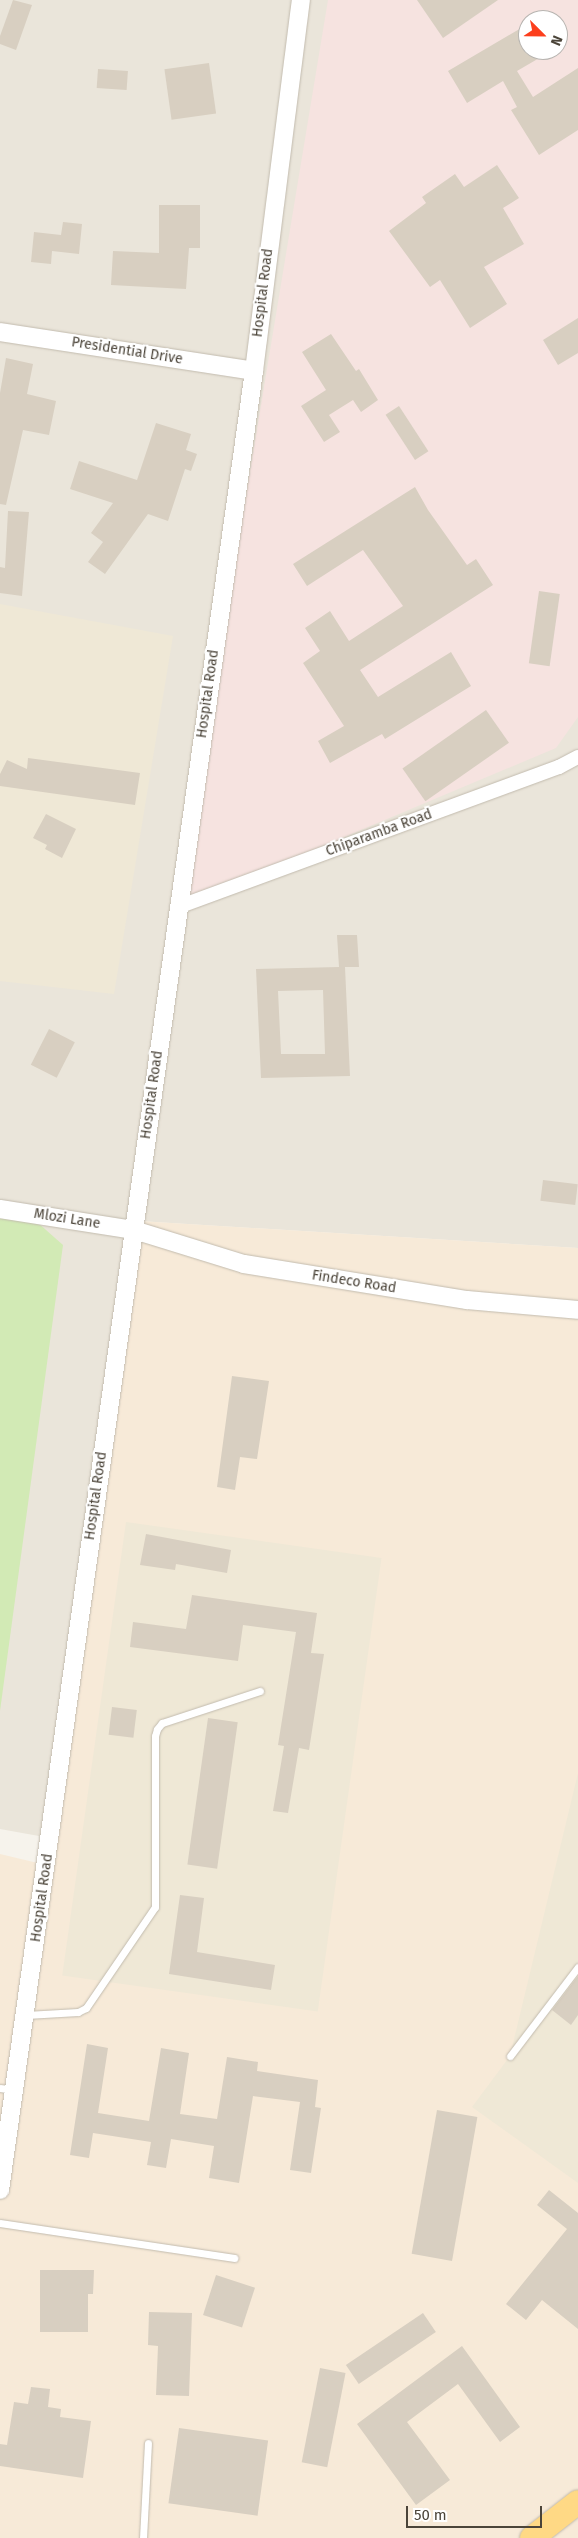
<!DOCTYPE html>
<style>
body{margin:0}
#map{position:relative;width:578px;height:2538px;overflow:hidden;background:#f6f3ec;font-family:"Fira Sans",sans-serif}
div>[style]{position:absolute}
.residential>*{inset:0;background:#eae5da}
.commercial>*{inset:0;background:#f7ead8}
.education>*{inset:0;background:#efe8d6;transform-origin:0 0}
.medical>*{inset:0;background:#f6e3e0}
.green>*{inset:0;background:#d2eab5}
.building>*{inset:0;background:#d8cfc1;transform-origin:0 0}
.roads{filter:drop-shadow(0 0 1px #c2bbae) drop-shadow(0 0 1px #c2bbae)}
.service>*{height:7px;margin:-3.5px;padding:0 3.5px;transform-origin:3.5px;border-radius:3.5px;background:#fff}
.minor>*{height:14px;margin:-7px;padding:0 7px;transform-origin:7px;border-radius:7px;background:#fff}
.tertiary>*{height:18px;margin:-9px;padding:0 9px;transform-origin:9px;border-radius:9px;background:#fff}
.trunk>*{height:24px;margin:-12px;padding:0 12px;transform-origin:12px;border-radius:12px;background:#ffd985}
span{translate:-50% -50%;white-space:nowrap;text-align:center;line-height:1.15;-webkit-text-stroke:4px #fff;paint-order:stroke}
.street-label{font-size:14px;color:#4b4439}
.north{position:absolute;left:518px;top:10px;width:50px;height:50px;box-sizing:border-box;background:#fff;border:1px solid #b7b4b0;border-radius:50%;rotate:113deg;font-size:14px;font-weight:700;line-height:20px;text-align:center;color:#4b4439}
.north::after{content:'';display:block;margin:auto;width:18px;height:22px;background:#fc3f1d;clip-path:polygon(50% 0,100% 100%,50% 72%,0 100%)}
.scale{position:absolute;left:406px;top:2506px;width:136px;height:22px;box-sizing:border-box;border:2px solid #4b4439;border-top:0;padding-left:6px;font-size:15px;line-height:18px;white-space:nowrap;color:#4b4439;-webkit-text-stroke:4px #fff;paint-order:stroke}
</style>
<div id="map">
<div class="residential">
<div style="clip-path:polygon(evenodd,0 0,578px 0,578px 1248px,139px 1221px,50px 1838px,0 1829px,0 0,528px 20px,558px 20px,558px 50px,528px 50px,528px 20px)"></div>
</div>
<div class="commercial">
<div style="clip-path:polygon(139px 1221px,578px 1248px,578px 2538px,0 2538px,0 1854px,46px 1865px)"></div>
</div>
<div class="education">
<div style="clip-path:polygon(0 604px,173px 636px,114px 994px,0 981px)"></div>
<div style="left:126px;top:1522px;width:258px;height:458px;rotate:8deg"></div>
<div style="clip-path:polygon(578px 1773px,578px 2183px,472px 2107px,510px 2056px)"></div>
</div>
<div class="medical">
<div style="clip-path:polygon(evenodd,328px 0,578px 0,578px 717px,556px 748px,178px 907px,328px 0,528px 20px,558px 20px,558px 50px,528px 50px,528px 20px)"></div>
</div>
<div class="green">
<div style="clip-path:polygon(0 1217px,37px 1222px,63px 1245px,0 1711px)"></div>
</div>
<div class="building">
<div style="clip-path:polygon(13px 0,32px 5px,16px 50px,0 44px,0 36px)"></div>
<div style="clip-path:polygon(417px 0,498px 0,443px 38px)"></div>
<div style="clip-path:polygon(528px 24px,528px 50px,553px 50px,517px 71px,533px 97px,578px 68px,578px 130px,539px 155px,511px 110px,517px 107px,503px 81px,467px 103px,448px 71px)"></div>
<div style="left:209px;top:63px;width:51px;height:45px;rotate:82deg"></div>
<div style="left:98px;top:69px;width:30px;height:19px;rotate:4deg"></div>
<div style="clip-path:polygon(497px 165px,519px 198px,503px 208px,524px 244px,484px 267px,507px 304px,470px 328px,440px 280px,430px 287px,389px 231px,426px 203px,422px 197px,455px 174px,464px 187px)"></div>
<div style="clip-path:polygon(159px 205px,200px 205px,200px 248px,189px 248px,186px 289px,111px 285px,113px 251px,159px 253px)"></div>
<div style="clip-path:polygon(63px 222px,82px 224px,79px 254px,52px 251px,51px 264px,31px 262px,34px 232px,61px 235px)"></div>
<div style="clip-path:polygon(578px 318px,578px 353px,558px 365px,543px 340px)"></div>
<div style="clip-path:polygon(331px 334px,356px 371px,359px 369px,378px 400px,361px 412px,353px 400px,329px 415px,340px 432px,324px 442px,301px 406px,326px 390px,302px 352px)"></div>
<div style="clip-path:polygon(6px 358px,33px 364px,27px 394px,56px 401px,49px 435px,23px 430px,6px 505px,0 504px,0 393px)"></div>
<div style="left:399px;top:406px;width:54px;height:16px;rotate:57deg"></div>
<div style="clip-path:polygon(156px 423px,191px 434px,186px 450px,197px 454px,191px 471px,185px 469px,168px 521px,148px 514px,105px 574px,88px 562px,103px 542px,91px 533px,113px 503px,70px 489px,79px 461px,137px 480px)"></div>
<div style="clip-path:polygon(415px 487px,428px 510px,467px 565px,476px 559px,493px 585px,360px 670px,378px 697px,451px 652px,471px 686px,385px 739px,382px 734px,330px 763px,318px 741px,344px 726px,303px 663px,320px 651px,305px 628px,330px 611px,349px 641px,403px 606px,363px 550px,307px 586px,293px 564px)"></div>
<div style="clip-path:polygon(8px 511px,29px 512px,22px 596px,0 593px,0 567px,5px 568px)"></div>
<div style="left:539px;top:591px;width:21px;height:73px;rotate:8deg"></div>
<div style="left:486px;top:710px;width:40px;height:102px;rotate:55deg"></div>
<div style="clip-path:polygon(28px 758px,140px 773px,135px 805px,0 786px,0 774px,7px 760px,27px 769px)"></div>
<div style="clip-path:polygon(46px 814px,76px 829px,62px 858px,45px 849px,47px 845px,33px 838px)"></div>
<div style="clip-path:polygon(evenodd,337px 935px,357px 935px,359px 967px,345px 967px,350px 1076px,261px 1078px,256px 969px,339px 967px,337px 935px,323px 990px,325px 1054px,281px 1054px,278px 991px,323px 990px)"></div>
<div style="left:49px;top:1029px;width:29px;height:40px;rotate:27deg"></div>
<div style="left:543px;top:1180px;width:35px;height:21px;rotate:7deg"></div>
<div style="clip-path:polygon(232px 1376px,269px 1381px,257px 1459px,240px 1457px,235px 1490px,217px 1487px)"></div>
<div style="clip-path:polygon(146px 1534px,231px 1550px,227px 1573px,176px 1564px,175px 1570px,140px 1565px)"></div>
<div style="clip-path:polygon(192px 1595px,317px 1613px,311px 1653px,324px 1654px,309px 1750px,299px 1748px,288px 1813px,273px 1811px,284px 1746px,278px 1745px,296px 1632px,243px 1625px,238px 1661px,130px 1647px,133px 1622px,186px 1629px)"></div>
<div style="left:112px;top:1707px;width:25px;height:28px;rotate:7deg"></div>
<div style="left:208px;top:1718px;width:30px;height:148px;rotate:8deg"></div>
<div style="clip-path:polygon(180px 1895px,204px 1898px,197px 1952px,275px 1965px,271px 1990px,169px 1974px)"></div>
<div style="clip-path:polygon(578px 1976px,578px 2015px,571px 2025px,552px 2010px)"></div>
<div style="clip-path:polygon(87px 2044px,108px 2048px,98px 2113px,149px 2121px,161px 2048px,189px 2053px,180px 2114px,217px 2119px,227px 2057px,258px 2062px,257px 2071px,318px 2080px,315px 2107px,321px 2108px,311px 2173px,290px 2170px,300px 2102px,253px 2096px,239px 2183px,209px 2178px,214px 2146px,171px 2139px,166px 2168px,147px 2165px,151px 2142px,93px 2133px,89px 2158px,70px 2155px)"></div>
<div style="left:437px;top:2110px;width:41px;height:146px;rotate:10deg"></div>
<div style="clip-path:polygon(549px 2190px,578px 2213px,578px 2329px,542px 2300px,526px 2320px,506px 2304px,567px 2229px,537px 2205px)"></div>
<div style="clip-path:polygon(40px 2270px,94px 2270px,93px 2294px,88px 2294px,88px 2332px,40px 2332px)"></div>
<div style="left:216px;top:2275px;width:41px;height:42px;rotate:18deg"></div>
<div style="clip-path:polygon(149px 2312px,192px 2313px,189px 2396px,156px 2395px,158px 2346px,148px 2345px)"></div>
<div style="left:423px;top:2313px;width:23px;height:93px;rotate:56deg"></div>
<div style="clip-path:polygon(462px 2346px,520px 2427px,500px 2442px,458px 2384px,407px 2422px,450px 2480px,416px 2505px,357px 2424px)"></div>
<div style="left:320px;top:2368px;width:26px;height:96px;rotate:11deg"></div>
<div style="clip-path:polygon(31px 2387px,50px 2389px,48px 2407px,61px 2409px,60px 2417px,91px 2421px,83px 2478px,0 2466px,0 2444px,7px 2445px,14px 2402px,28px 2404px)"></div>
<div style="left:179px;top:2428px;width:90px;height:76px;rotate:8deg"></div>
</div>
<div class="roads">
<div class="service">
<div style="left:26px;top:2015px;width:52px;rotate:-3.3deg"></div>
<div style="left:78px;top:2012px;width:9px;rotate:-27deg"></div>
<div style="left:86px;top:2008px;width:122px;rotate:-55.7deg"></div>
<div style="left:155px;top:1907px;width:171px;rotate:-90deg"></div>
<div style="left:155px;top:1736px;width:7px;rotate:-74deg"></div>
<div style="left:157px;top:1729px;width:8px;rotate:-50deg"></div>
<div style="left:162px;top:1723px;width:103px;rotate:-18.1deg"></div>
<div style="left:510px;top:2056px;width:112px;rotate:-52.6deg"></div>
<div style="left:0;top:2088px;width:14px;rotate:8deg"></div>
<div style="left:0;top:2223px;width:237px;rotate:8.5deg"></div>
<div style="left:143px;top:2538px;width:95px;rotate:-87deg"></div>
</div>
<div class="minor">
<div style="left:178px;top:907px;width:406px;rotate:-20.2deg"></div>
<div style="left:559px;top:767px;width:21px;rotate:-28deg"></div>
</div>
<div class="tertiary">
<div style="left:0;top:332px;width:257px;rotate:8.7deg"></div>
<div style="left:0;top:1209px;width:136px;rotate:8.9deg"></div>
<div style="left:134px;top:1230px;width:115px;rotate:17.2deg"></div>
<div style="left:244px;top:1264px;width:226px;rotate:9.2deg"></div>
<div style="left:467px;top:1300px;width:111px;rotate:5.1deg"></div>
<div style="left:0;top:2190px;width:1837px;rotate:-82.05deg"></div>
<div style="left:254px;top:371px;width:374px;rotate:-82.8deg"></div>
</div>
<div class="trunk">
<div style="left:532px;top:2538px;width:58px;rotate:-38deg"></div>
</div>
</div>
<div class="street-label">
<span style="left:263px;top:293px;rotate:-83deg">Hospital Road</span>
<span style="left:127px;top:351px;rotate:9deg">Presidential Drive</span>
<span style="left:208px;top:694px;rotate:-82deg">Hospital Road</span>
<span style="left:379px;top:833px;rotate:-20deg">Chiparamba Road</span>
<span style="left:152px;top:1095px;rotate:-82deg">Hospital Road</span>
<span style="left:67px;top:1219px;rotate:9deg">Mlozi Lane</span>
<span style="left:354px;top:1282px;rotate:9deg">Findeco Road</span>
<span style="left:96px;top:1496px;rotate:-82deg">Hospital Road</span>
<span style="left:42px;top:1898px;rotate:-82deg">Hospital Road</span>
</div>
<div class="north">N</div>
<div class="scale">50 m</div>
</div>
